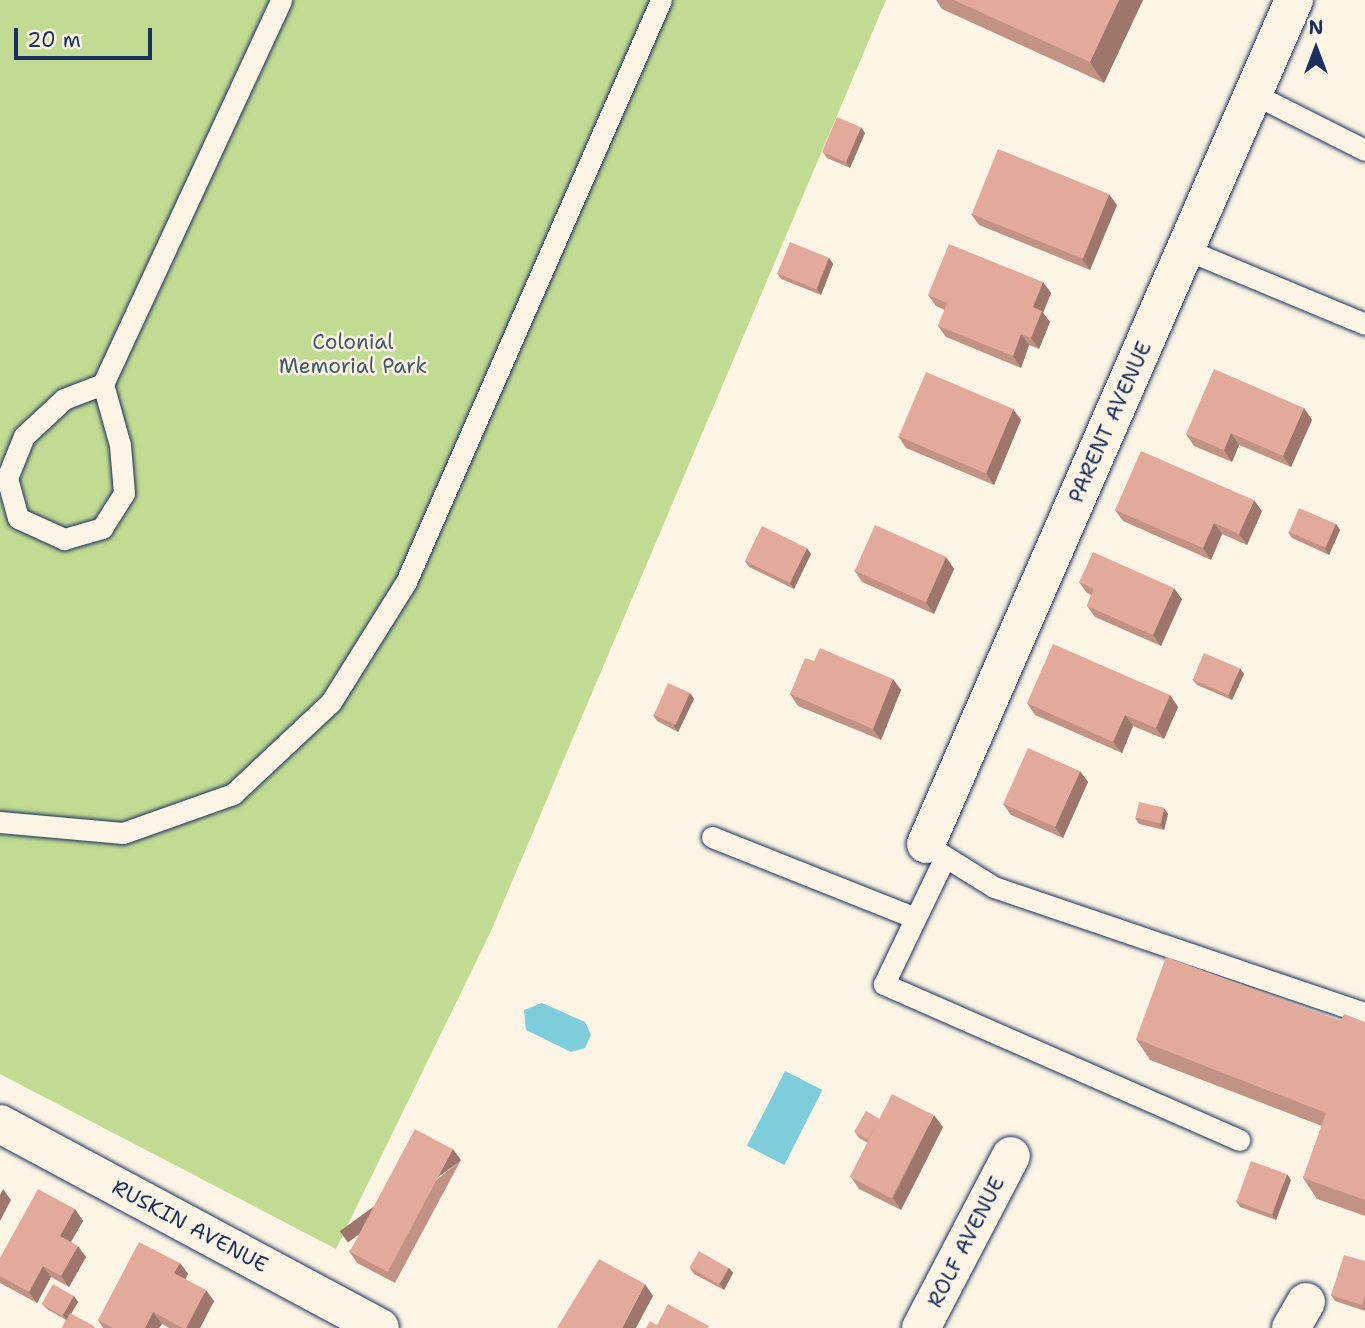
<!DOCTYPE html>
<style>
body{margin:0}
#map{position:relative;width:1365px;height:1328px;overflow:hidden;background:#fcf5e5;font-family:"Shantell Sans",sans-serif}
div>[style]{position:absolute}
.green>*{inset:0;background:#c2db92}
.water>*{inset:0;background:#7dcdda;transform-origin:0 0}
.roads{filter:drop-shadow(0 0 2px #1b2f5e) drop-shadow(0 0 2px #1b2f5e)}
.service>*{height:21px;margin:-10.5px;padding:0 10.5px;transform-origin:10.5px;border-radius:10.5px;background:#fcf5e5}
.minor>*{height:38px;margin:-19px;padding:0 19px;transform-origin:19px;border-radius:19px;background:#fcf5e5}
.wall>*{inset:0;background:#c29284}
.shaded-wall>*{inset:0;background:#9e776c;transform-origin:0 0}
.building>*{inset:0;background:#e2aa9a;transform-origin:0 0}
span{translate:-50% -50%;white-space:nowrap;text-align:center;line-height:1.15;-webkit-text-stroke:5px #fcf5e5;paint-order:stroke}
.park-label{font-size:21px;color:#455a6b}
.street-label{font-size:21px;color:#1b2f5e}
.north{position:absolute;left:1281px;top:14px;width:70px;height:70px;-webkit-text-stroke:5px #fcf5e5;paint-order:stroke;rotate:0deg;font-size:19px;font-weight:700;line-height:28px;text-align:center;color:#1b2f5e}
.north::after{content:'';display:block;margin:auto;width:24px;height:32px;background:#1b2f5e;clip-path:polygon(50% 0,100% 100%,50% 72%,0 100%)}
.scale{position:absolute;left:14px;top:28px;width:138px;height:32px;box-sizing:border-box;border:4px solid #1b2f5e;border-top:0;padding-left:9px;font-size:21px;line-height:24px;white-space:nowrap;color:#1b2f5e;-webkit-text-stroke:5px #fcf5e5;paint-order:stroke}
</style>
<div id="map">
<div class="green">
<div style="clip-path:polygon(0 0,886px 0,491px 931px,336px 1249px,0 1074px)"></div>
</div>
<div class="water">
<div style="clip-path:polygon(542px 1003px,585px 1022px,591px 1035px,585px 1048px,571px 1052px,526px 1030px,524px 1010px)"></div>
<div style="left:785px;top:1071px;width:42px;height:84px;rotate:27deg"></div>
</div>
<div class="roads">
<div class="service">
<div style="left:1254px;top:94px;width:124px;rotate:26.8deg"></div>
<div style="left:1185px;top:249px;width:195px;rotate:22.6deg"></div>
<div style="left:103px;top:384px;width:42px;rotate:159deg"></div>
<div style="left:64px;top:399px;width:54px;rotate:137.2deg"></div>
<div style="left:24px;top:436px;width:45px;rotate:112deg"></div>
<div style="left:7px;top:478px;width:41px;rotate:74.6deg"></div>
<div style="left:18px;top:518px;width:51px;rotate:24.5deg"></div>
<div style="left:64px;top:539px;width:40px;rotate:-16deg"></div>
<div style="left:102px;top:528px;width:41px;rotate:-57.8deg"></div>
<div style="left:124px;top:493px;width:48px;rotate:-94.8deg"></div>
<div style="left:120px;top:445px;width:63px;rotate:-105.6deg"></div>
<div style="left:103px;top:384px;width:423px;rotate:-65.1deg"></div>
<div style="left:0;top:822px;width:123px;rotate:5.1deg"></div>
<div style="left:123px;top:833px;width:117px;rotate:-19.5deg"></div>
<div style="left:233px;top:794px;width:134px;rotate:-43.2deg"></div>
<div style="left:331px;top:702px;width:142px;rotate:-58deg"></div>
<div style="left:406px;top:582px;width:635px;rotate:-66.34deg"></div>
<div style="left:712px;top:837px;width:219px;rotate:21.7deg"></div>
<div style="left:933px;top:849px;width:72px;rotate:31.9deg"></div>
<div style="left:994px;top:887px;width:392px;rotate:18.8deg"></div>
<div style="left:945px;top:857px;width:141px;rotate:115.7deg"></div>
<div style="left:884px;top:984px;width:388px;rotate:23.7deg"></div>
</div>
<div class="minor">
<div style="left:926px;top:844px;width:921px;rotate:-66.44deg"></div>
<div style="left:0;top:1124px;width:431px;rotate:28.2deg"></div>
<div style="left:921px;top:1328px;width:194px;rotate:-62.4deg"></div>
<div style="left:1291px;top:1328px;width:30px;rotate:-60deg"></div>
</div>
</div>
<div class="wall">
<div style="clip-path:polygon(936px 0,1143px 0,1104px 83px,942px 9px)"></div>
<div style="clip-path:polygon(865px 133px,850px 168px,827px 158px,823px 152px)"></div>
<div style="clip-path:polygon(1117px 205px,1090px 270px,979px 225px,971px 214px)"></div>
<div style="clip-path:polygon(829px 258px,833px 264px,821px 295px,781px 279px,777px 273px)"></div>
<div style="clip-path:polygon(1043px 282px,1051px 293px,1043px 313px,1050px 322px,1039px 349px,1029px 345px,1021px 368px,946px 337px,938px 326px,945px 310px,936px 306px,928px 295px)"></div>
<div style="clip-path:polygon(1304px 408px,1312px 420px,1291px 467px,1239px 445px,1232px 462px,1194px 446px,1186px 434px)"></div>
<div style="clip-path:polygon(1013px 409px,1021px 420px,994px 485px,906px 448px,898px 436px)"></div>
<div style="clip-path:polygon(1115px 510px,1262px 511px,1247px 545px,1222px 534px,1211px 560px,1123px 521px)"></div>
<div style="clip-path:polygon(1336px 524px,1340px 530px,1329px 555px,1292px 538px,1288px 532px)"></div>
<div style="clip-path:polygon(811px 554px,794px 589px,749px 567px,745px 561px)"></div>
<div style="clip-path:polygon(946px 557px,954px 569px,934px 614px,862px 582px,854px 570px)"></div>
<div style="clip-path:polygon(1079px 582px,1182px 599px,1161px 646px,1095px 617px,1087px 606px,1091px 595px,1087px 593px)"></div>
<div style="clip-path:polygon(814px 661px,893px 679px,901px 690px,881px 740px,798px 706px,790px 694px)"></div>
<div style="clip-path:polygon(1244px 674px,1232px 700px,1197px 685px,1192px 679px)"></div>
<div style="clip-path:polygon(690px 693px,694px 699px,678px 732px,657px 721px,653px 715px)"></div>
<div style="clip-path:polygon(1170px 695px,1178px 707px,1164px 739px,1133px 726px,1122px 753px,1035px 715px,1027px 703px)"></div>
<div style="clip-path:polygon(1088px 782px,1063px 838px,1011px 815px,1003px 804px)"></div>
<div style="clip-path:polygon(1168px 814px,1164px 830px,1139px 824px,1135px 818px)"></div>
<div style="clip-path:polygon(1341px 1021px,1365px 1022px,1365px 1216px,1317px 1199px,1303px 1178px,1322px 1126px,1150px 1060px,1136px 1039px)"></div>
<div style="clip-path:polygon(880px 1119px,943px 1127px,901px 1210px,859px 1189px,851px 1177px,868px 1143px,859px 1138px,855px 1132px)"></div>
<div style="clip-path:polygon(461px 1160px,395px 1283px,357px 1263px,349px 1251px)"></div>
<div style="clip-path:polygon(1291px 1180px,1276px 1220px,1240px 1207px,1236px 1201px)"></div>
<div style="clip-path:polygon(75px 1209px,83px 1221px,71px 1242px,86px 1257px,69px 1287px,51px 1277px,37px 1303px,0 1283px,0 1258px)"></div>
<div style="clip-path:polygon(1365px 1261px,1365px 1311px,1335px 1301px,1331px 1295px)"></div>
<div style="clip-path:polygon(180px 1263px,188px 1274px,185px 1279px,214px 1301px,200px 1328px,169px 1328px,162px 1324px,159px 1328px,103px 1328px,98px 1320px)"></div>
<div style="clip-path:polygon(690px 1268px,729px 1268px,733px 1273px,724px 1290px,694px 1274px)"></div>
<div style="clip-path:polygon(74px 1296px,78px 1302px,71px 1314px,95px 1328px,62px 1328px,66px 1320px,47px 1309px,42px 1304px)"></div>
</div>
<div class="shaded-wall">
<div style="clip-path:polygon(1119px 0,1143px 0,1104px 83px,1090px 62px)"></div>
<div style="clip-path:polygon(861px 127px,865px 133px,850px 168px,846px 162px)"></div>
<div style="clip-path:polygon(1109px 194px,1117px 205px,1090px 270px,1082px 259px)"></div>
<div style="clip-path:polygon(829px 258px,833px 264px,821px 295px,817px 289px)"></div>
<div style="clip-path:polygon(1043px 282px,1051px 293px,1043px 313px,1050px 322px,1039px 349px,1031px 338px,1033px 307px)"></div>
<div style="clip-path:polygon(1021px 334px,1029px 345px,1021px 368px,1013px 356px)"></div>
<div style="clip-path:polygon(1304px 408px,1312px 420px,1291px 467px,1283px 456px)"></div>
<div style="clip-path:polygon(1013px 409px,1021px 420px,994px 485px,986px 473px)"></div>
<div style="clip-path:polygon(1231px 433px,1239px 445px,1232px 462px,1224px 450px)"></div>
<div style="clip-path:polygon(1254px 500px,1262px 511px,1247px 545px,1239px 534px)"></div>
<div style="clip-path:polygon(1214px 523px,1222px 534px,1211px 560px,1203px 548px)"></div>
<div style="clip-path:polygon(1336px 524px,1340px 530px,1329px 555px,1325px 549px)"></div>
<div style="clip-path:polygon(807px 548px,811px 554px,794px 589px,790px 583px)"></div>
<div style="clip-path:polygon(946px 557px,954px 569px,934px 614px,926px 602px)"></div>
<div style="clip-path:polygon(1174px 588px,1182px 599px,1161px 646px,1153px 635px)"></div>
<div style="clip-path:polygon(1240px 668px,1244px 674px,1232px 700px,1228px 695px)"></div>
<div style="clip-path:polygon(893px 679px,901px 690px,881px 740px,873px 729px)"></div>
<div style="clip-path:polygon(690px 693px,694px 699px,678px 732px,674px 726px)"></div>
<div style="clip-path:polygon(1170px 695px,1178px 707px,1164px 739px,1156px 728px)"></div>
<div style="clip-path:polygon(1125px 715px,1133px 726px,1122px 753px,1113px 742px)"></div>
<div style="clip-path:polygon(1080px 771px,1088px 782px,1063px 838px,1055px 827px)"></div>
<div style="clip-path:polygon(1164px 808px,1168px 814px,1164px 830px,1160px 825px)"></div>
<div style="clip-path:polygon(934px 1115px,943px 1127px,901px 1210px,893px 1198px)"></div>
<div style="left:453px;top:1149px;width:14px;height:140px;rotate:54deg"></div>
<div style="clip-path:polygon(1287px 1174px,1291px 1180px,1276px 1220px,1272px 1214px)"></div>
<div style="clip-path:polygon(3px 1189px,11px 1200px,0 1221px,0 1195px)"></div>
<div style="clip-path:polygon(75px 1209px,83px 1221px,68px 1247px,60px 1236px)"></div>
<div style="clip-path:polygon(78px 1246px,86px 1257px,69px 1287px,61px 1276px)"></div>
<div style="clip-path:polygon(180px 1263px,188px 1274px,182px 1285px,174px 1273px)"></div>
<div style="clip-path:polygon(43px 1266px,51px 1277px,37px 1303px,29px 1292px)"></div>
<div style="clip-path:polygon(729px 1268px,733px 1273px,724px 1290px,720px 1284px)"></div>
<div style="clip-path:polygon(645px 1284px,653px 1296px,636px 1328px,622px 1328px)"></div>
<div style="clip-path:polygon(206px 1290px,214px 1301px,200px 1328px,186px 1328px)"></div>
<div style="clip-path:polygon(74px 1296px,78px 1302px,67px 1321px,63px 1315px)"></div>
<div style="clip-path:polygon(153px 1312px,162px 1324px,159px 1328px,145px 1328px)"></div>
</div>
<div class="building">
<div style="clip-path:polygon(954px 0,1119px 0,1090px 62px)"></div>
<div style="left:837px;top:117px;width:26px;height:38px;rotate:23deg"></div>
<div style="left:998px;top:149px;width:120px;height:70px;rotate:22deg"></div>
<div style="left:790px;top:242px;width:42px;height:34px;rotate:22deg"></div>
<div style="clip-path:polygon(949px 244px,1043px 282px,1033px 307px,1042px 311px,1031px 338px,1021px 334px,1013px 356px,938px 326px,947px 303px,928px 295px)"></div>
<div style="clip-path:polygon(1214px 369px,1304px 408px,1283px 456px,1231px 433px,1224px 450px,1186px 434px)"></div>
<div style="left:926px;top:372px;width:95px;height:70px;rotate:23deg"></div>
<div style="clip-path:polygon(1141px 451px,1254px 500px,1239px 534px,1214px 523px,1203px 548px,1115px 510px)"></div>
<div style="left:1299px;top:508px;width:40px;height:26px;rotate:23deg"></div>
<div style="left:875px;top:525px;width:78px;height:50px;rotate:24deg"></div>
<div style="left:762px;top:526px;width:50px;height:39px;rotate:26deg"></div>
<div style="clip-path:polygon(1093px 552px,1174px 588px,1153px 635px,1087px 606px,1094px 589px,1079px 582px)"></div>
<div style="clip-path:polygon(1053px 644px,1170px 695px,1156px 728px,1125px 715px,1113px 742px,1027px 703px)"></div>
<div style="clip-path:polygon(820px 648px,893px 679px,873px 729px,790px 694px,805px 658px,814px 661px)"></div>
<div style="left:1204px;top:653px;width:39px;height:29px;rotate:23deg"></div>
<div style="left:668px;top:683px;width:24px;height:35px;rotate:24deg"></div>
<div style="left:1028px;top:748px;width:57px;height:61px;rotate:24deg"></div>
<div style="left:1139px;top:802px;width:26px;height:16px;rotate:13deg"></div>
<div style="clip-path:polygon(1166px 957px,1341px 1021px,1344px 1014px,1365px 1022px,1365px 1200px,1303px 1178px,1326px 1113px,1136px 1039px)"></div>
<div style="left:892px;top:1094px;width:47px;height:93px;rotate:27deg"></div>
<div style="left:866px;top:1111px;width:16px;height:24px;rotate:30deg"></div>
<div style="left:415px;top:1129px;width:43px;height:139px;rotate:28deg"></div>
<div style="left:1251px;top:1161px;width:38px;height:43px;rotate:20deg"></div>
<div style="clip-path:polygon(38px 1189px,75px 1209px,60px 1236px,78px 1246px,61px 1276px,43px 1266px,29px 1292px,0 1276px,0 1258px)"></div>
<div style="clip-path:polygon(139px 1242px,180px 1263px,174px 1273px,206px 1290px,186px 1328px,183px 1328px,153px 1312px,145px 1328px,113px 1328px,98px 1320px)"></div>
<div style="left:699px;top:1251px;width:34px;height:19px;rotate:30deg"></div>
<div style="clip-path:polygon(1344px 1255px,1365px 1261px,1365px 1296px,1362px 1305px,1331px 1295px)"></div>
<div style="clip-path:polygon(599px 1259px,645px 1284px,622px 1328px,557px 1328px)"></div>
<div style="left:53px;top:1284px;width:24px;height:23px;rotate:30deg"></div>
<div style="clip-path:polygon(668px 1304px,709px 1326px,708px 1328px,646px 1328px,650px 1321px,657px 1325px)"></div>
<div style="clip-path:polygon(70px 1313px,94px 1326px,93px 1328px,62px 1328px)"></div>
</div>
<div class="park-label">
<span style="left:353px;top:354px">Colonial<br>Memorial Park</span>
</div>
<div class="street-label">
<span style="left:1110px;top:422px;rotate:-66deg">PARENT AVENUE</span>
<span style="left:190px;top:1226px;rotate:28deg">RUSKIN AVENUE</span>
<span style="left:966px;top:1242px;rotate:-63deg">ROLF AVENUE</span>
</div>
<div class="north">N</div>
<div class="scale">20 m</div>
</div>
